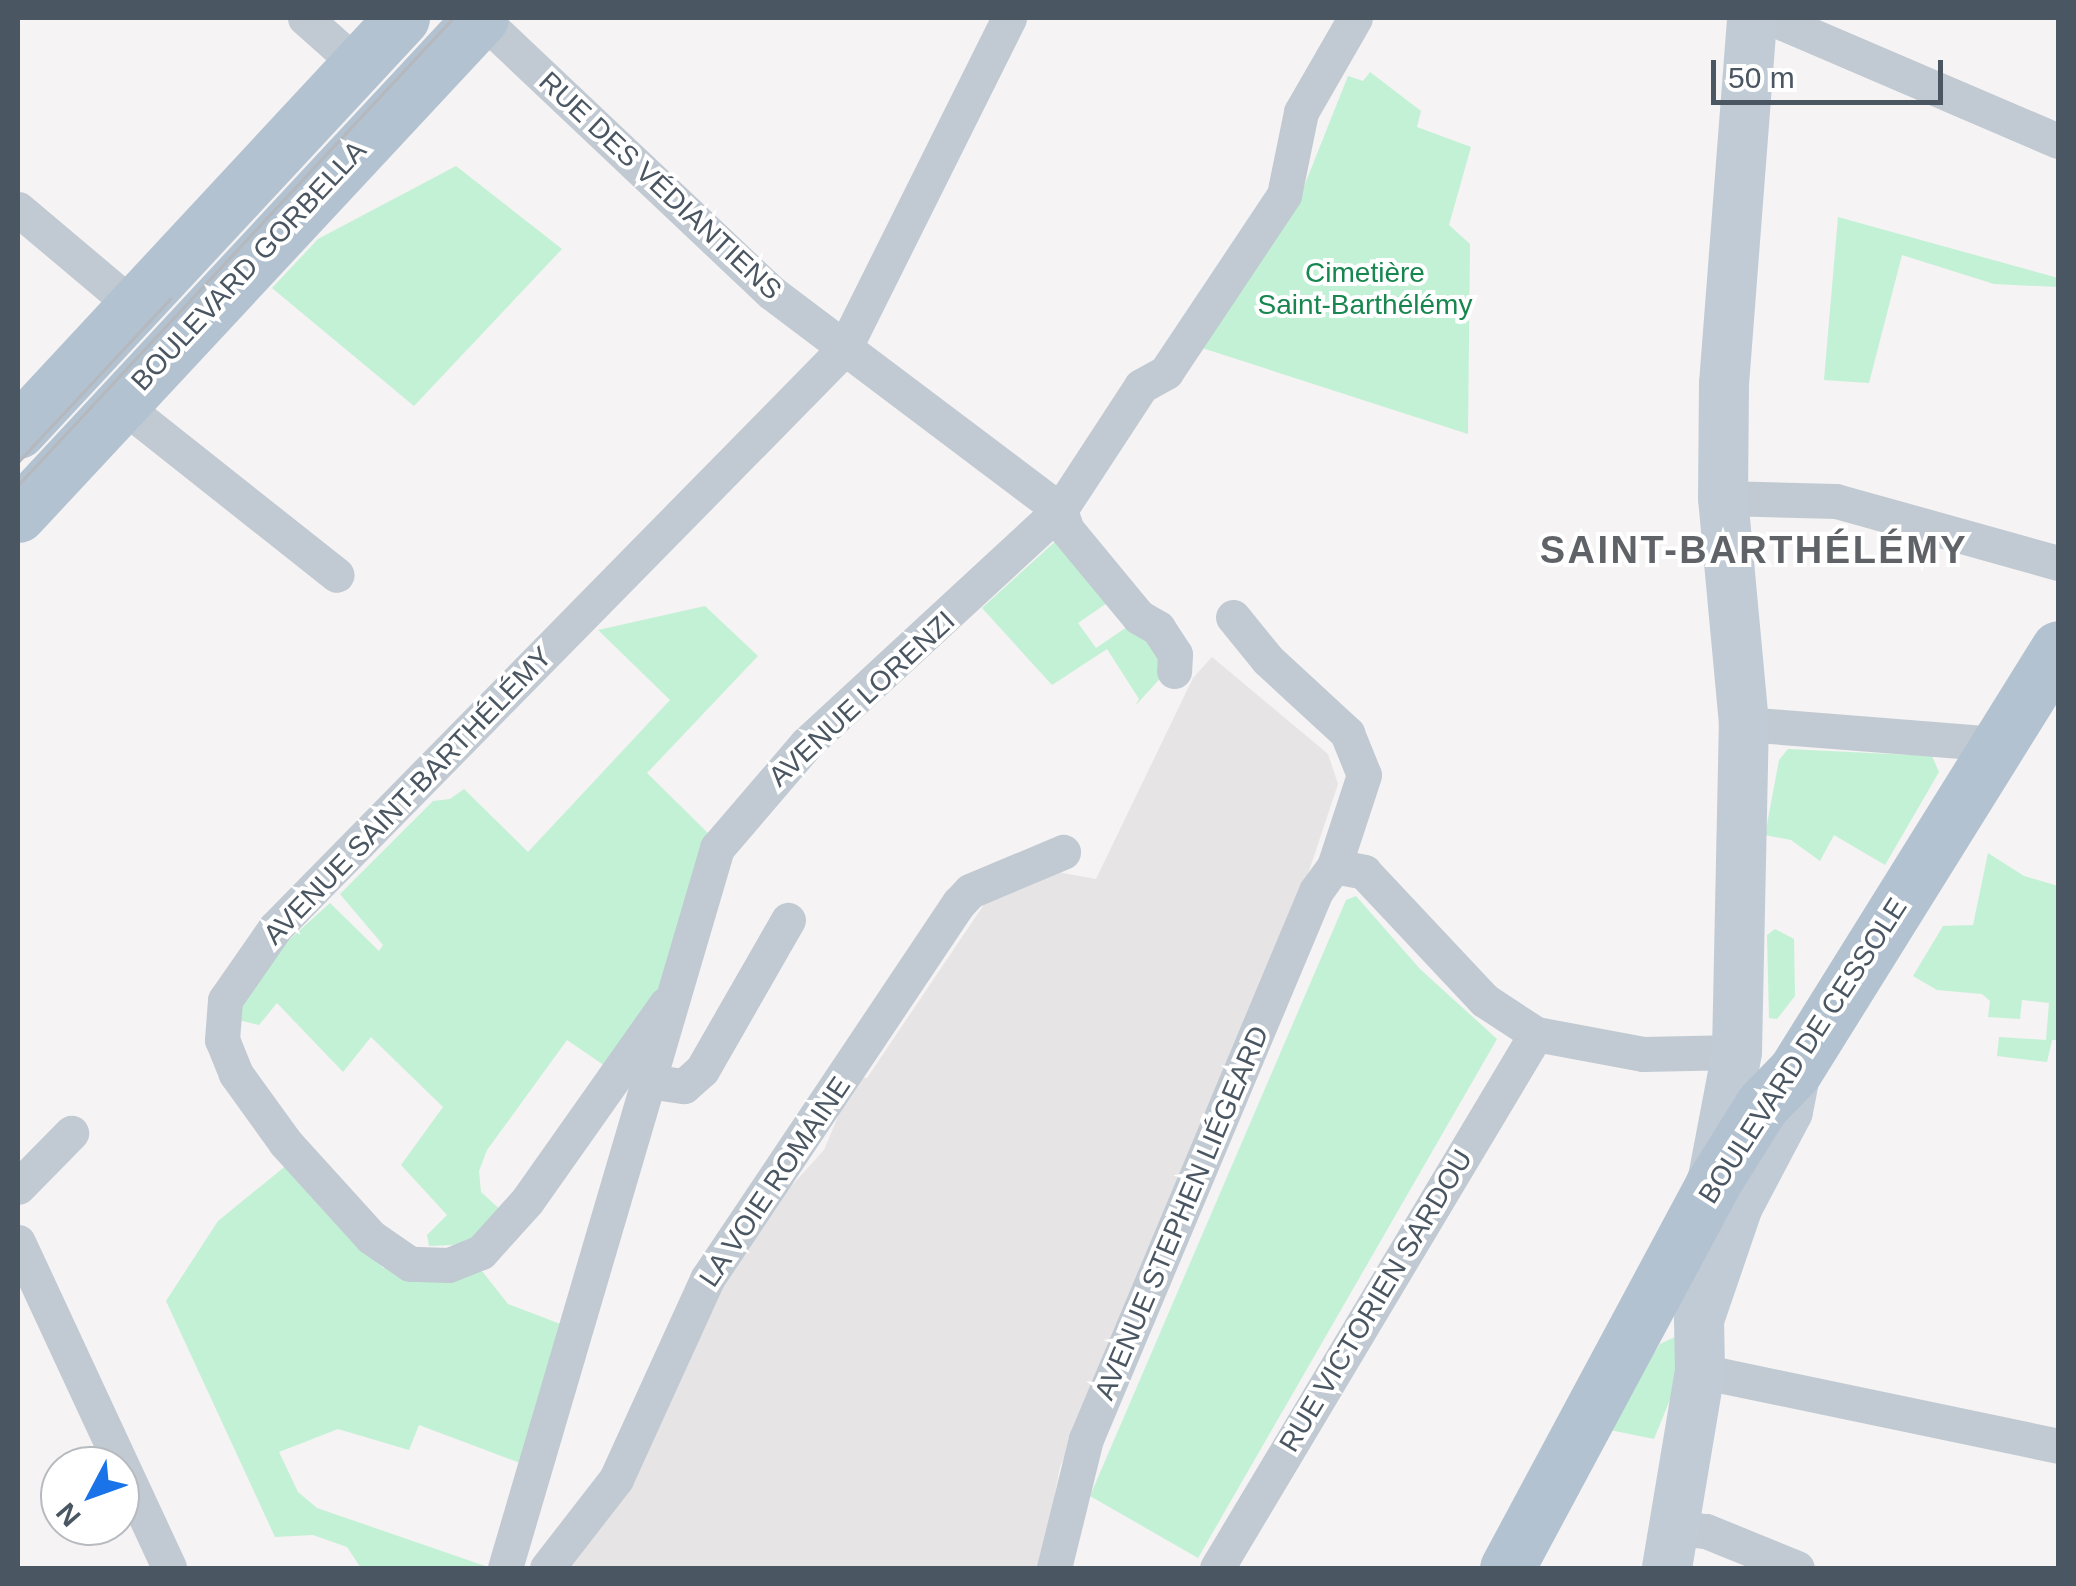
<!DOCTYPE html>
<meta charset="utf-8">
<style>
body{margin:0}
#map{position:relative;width:2076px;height:1586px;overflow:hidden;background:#f5f3f3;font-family:Helvetica,sans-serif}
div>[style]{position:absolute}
.education>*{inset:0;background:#e6e4e5}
.green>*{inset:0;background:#c3f1d5}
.street>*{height:35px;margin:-17.5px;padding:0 17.5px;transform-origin:17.5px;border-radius:17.5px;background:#c1cad2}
.secondary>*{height:50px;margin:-25px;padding:0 25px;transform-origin:25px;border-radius:25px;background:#c1cbd6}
.primary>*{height:55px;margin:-27.5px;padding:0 27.5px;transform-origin:27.5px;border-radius:27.5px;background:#b3c2d1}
.tram>*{height:2.5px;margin:-1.25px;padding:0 1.25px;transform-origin:1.25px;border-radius:1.25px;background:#b5b8bd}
span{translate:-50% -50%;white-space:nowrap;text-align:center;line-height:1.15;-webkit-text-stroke:8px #fff;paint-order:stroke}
.street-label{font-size:28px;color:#4a5661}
.park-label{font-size:28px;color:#17864f}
.district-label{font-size:38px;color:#5f6368;font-weight:700;letter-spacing:2.5px}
.frame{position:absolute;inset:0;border:20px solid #4a5661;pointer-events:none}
.north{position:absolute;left:40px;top:1446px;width:100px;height:100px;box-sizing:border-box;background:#fff;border:2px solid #b7bbc0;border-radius:50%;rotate:229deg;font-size:28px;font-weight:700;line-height:40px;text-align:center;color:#4a5661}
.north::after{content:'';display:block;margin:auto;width:35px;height:45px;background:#1a73e8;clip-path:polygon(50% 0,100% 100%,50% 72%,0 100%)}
.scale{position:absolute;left:1711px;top:60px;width:232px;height:45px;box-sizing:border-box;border:5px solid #4a5661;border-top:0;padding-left:12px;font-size:30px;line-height:35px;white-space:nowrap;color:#4a5661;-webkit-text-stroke:8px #fff;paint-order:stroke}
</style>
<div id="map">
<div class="education">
<div style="clip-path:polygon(1212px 657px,1328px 754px,1338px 784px,1301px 895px,1060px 1467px,1041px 1568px,566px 1568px,715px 1289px,753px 1228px,824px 1150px,855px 1076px,867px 1078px,985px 903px,1052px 871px,1096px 879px,1193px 678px)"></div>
</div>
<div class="green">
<div style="clip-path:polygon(1370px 72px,1421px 111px,1417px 127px,1471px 147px,1449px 225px,1470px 244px,1468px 434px,1196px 346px,1299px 199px,1348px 76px,1363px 81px)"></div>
<div style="clip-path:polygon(456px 166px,562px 249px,414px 406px,272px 288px,318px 239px)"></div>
<div style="clip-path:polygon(1838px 217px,2058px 278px,2058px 287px,1994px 284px,1902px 255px,1869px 383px,1824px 380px)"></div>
<div style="clip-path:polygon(evenodd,1059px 538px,1151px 632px,1166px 672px,1135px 706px,1139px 699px,1107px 649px,1052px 685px,982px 608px,1059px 538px,1110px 601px,1127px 627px,1096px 648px,1078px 623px,1110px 601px)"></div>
<div style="clip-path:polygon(705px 606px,758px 656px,647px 773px,711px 836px,660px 988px,608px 1068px,567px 1040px,487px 1150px,479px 1171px,481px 1192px,505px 1214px,473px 1244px,429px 1246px,427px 1235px,447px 1215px,401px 1165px,443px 1107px,371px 1037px,343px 1072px,277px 1003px,259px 1025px,234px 1019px,238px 998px,280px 948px,330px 903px,379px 951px,383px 945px,340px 894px,433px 801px,450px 799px,464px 789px,528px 852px,670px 700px,598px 630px)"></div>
<div style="clip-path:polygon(1788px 749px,1932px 756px,1939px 772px,1885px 865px,1834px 835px,1820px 861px,1791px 840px,1765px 835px,1779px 760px)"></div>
<div style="clip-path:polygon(1988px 853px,2024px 876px,2058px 886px,2058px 1040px,2052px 1040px,2047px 1062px,1997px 1056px,1999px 1037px,2046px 1040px,2049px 1003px,2022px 1000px,2020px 1019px,1988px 1017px,1990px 1001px,1982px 994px,1937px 990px,1913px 976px,1943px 926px,1973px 925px)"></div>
<div style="clip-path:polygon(1356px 896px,1420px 969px,1497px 1039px,1198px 1558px,1090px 1496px,1346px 900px)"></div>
<div style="clip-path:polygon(1775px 929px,1794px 939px,1795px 996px,1777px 1019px,1769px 1018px,1767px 935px)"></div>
<div style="clip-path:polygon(293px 1160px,383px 1268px,478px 1266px,508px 1304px,563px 1325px,523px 1464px,419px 1425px,409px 1450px,338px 1429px,279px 1452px,298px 1492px,317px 1508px,491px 1568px,361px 1568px,347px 1547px,313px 1535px,275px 1537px,166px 1301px,218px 1221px)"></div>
<div style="clip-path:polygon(1679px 1335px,1686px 1360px,1654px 1439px,1605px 1429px,1660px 1344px)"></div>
</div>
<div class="street">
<div style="left:305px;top:18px;width:71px;rotate:41.6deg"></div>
<div style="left:481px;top:18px;width:400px;rotate:43.4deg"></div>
<div style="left:772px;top:293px;width:361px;rotate:37deg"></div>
<div style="left:1771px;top:18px;width:312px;rotate:23.2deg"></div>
<div style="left:18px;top:209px;width:150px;rotate:40.1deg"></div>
<div style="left:121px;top:404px;width:275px;rotate:38.4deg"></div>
<div style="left:1723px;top:498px;width:113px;rotate:1.5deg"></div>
<div style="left:1836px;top:501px;width:230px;rotate:15.6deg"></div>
<div style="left:1060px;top:510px;width:21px;rotate:71deg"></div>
<div style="left:1067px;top:530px;width:113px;rotate:50.4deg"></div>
<div style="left:1139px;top:617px;width:22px;rotate:30deg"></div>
<div style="left:1158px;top:628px;width:31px;rotate:57deg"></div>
<div style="left:1175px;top:654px;width:17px;rotate:93deg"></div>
<div style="left:1233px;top:617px;width:55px;rotate:50.9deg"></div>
<div style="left:1268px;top:660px;width:108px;rotate:42.7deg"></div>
<div style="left:1347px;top:733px;width:45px;rotate:68deg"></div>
<div style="left:1364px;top:775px;width:96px;rotate:108.2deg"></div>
<div style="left:1744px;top:724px;width:256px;rotate:4.5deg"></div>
<div style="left:666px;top:1004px;width:241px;rotate:125.2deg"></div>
<div style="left:527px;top:1201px;width:69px;rotate:132deg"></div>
<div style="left:481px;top:1252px;width:35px;rotate:158deg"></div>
<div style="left:448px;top:1265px;width:38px;rotate:-178deg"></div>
<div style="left:410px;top:1264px;width:47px;rotate:-145.3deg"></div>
<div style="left:371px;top:1237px;width:128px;rotate:-132.2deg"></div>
<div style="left:285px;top:1142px;width:84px;rotate:-125.8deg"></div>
<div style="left:236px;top:1074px;width:37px;rotate:-112deg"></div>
<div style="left:222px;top:1040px;width:40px;rotate:-85.7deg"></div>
<div style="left:225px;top:1000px;width:88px;rotate:-55.2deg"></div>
<div style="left:275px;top:928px;width:812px;rotate:-45.5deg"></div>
<div style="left:844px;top:349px;width:370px;rotate:-63.5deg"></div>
<div style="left:647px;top:1081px;width:37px;rotate:8deg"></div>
<div style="left:684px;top:1086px;width:24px;rotate:-42deg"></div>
<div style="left:702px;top:1070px;width:173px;rotate:-60.2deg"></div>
<div style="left:18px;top:1187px;width:76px;rotate:-45.5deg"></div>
<div style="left:18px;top:1242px;width:359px;rotate:65.1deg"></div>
<div style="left:1700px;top:1371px;width:366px;rotate:11.8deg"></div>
<div style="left:1676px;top:1528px;width:30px;rotate:6deg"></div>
<div style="left:1706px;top:1531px;width:98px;rotate:22.1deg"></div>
<div style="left:505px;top:1568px;width:751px;rotate:-73.59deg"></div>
<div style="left:717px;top:848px;width:137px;rotate:-49.4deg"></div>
<div style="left:806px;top:744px;width:345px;rotate:-42.7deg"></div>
<div style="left:1060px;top:510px;width:148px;rotate:-56.8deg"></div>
<div style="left:1141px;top:386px;width:29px;rotate:-29deg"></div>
<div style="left:1166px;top:372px;width:213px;rotate:-56.3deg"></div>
<div style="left:1284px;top:195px;width:85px;rotate:-78.4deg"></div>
<div style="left:1301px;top:112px;width:108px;rotate:-60.1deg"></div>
<div style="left:547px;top:1568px;width:113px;rotate:-52.2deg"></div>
<div style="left:616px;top:1479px;width:220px;rotate:-65.5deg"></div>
<div style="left:707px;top:1279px;width:453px;rotate:-56.2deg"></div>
<div style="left:959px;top:903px;width:16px;rotate:-47deg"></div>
<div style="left:970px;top:891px;width:101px;rotate:-22.8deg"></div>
<div style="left:1054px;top:1568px;width:133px;rotate:-76.1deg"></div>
<div style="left:1086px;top:1439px;width:594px;rotate:-67.23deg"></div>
<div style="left:1316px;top:891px;width:31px;rotate:-54deg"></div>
<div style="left:1334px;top:866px;width:31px;rotate:11deg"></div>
<div style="left:1364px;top:872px;width:175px;rotate:46.8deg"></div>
<div style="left:1484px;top:1000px;width:62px;rotate:33.2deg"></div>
<div style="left:1536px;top:1034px;width:109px;rotate:10.6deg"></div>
<div style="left:1643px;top:1054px;width:94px;rotate:-1.2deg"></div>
<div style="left:1217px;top:1568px;width:622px;rotate:-59.15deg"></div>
</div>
<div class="secondary">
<div style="left:1713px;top:1178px;width:128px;rotate:-79.2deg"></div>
<div style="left:1737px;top:1052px;width:328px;rotate:-88.8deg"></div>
<div style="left:1744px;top:724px;width:227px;rotate:-95.3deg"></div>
<div style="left:1723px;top:498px;width:114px;rotate:-89.5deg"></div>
<div style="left:1724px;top:384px;width:367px;rotate:-85.6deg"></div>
<div style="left:1667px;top:1568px;width:200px;rotate:-80.5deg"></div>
<div style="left:1700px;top:1371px;width:51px;rotate:-91.1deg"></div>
<div style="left:1699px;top:1320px;width:120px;rotate:-71.1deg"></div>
<div style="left:1738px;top:1206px;width:107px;rotate:-62.2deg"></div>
<div style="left:1788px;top:1111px;width:36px;rotate:-79deg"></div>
</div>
<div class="primary">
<div style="left:18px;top:431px;width:564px;rotate:-47.08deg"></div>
<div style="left:18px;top:515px;width:679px;rotate:-47.03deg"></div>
<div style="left:1507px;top:1568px;width:434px;rotate:-61.8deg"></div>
<div style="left:1712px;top:1185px;width:94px;rotate:-58deg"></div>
<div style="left:1762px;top:1105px;width:47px;rotate:-45.9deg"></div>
<div style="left:1795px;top:1071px;width:498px;rotate:-58.1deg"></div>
</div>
<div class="tram">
<div style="left:18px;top:462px;width:223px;rotate:-47deg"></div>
<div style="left:18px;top:485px;width:638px;rotate:-47.03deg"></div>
</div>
<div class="street-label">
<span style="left:660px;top:186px;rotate:43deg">RUE DES VÉDIANTIENS</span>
<span style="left:249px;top:266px;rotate:-47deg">BOULEVARD GORBELLA</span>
<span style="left:862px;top:699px;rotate:-43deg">AVENUE LORENZI</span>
<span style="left:408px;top:796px;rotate:-46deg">AVENUE SAINT-BARTHÉLÉMY</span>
<span style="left:1803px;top:1051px;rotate:-57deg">BOULEVARD DE CESSOLE</span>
<span style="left:775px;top:1182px;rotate:-56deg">LA VOIE ROMAINE</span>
<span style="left:1182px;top:1213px;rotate:-67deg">AVENUE STEPHEN LIÉGEARD</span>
<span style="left:1376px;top:1301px;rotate:-59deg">RUE VICTORIEN SARDOU</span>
</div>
<div class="park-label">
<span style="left:1365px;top:289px">Cimetière<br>Saint-Barthélémy</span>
</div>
<div class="district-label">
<span style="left:1754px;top:551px">SAINT-BARTHÉLÉMY</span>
</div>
<div class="frame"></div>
<div class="north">N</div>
<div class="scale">50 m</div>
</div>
